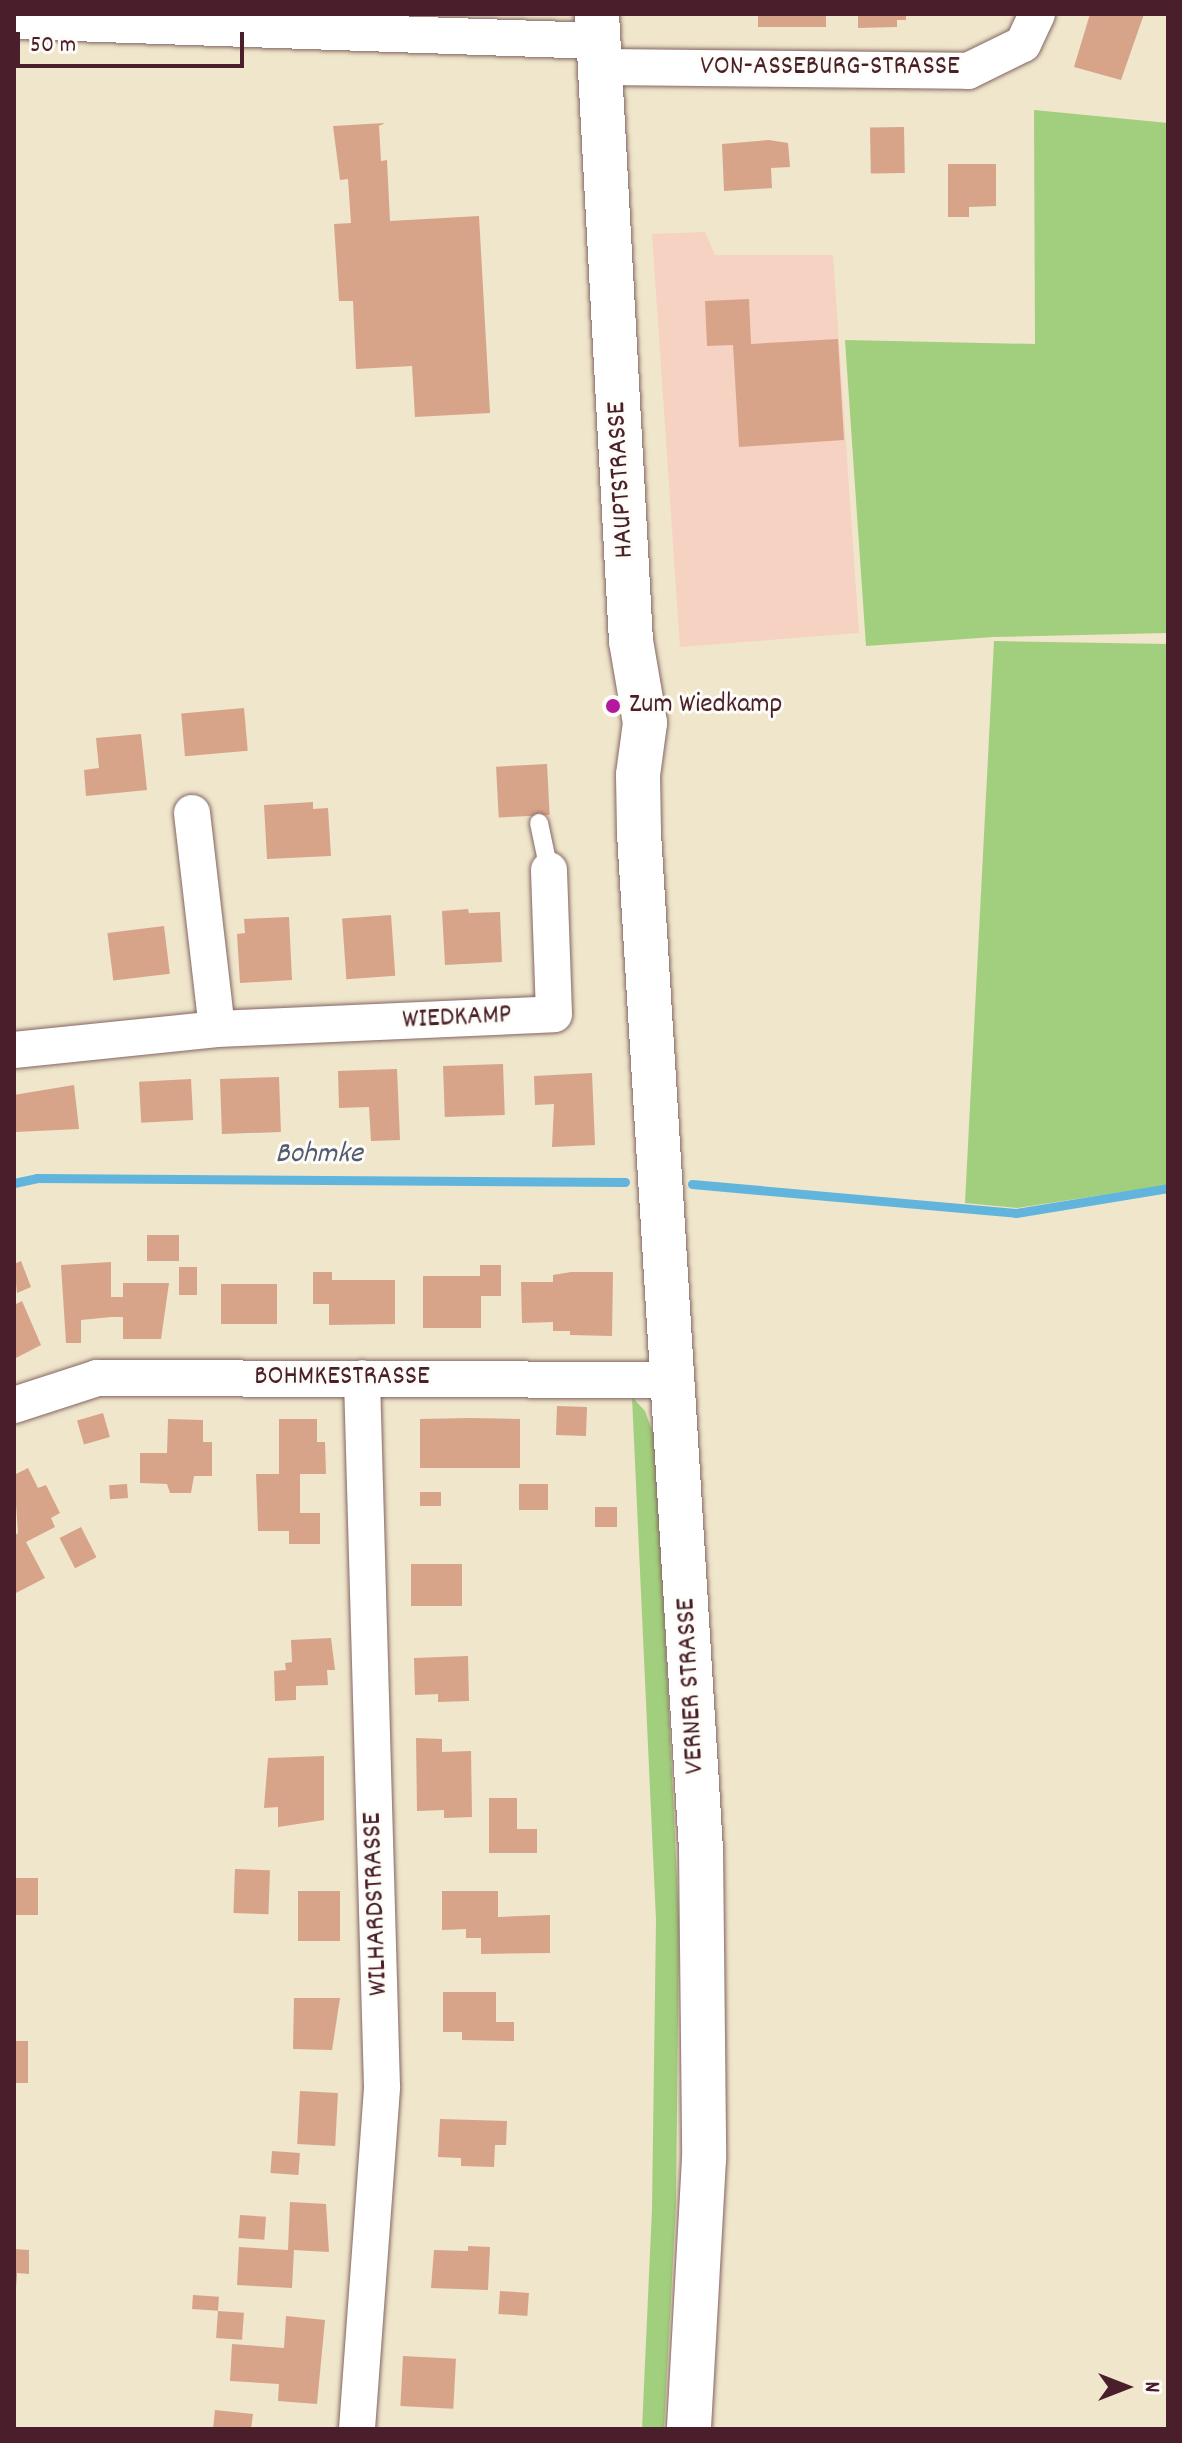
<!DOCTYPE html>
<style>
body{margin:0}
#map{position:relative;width:1182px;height:2443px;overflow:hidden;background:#efe6cb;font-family:Dekko,sans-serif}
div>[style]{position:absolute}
.built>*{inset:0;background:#f6d2c3}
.green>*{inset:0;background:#a1cf7d}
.stream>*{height:9px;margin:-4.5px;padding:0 4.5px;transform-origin:4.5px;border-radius:4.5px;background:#61b5dd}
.building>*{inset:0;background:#d7a489;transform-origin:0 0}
.roads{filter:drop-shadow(0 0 2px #846563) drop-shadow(0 0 2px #846563)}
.service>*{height:18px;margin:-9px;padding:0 9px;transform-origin:9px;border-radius:9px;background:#fff}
.minor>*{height:36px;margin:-18px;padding:0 18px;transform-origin:18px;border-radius:18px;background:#fff}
.secondary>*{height:44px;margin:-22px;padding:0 22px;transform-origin:22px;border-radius:22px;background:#fff}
.dots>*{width:22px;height:22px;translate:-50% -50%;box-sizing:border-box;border:4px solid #fdfcf7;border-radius:50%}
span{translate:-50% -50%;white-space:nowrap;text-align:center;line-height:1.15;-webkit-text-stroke:6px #fdfcf7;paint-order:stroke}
.street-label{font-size:28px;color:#4a1f2b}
.poi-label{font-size:28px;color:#4a1f2b}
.left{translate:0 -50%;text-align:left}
.water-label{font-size:30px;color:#535b72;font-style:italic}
.frame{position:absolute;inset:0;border:16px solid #4a1f2b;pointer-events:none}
.north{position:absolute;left:1086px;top:2347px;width:80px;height:80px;-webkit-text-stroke:6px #fdfcf7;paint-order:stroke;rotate:90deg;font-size:22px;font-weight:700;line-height:32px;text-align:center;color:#4a1f2b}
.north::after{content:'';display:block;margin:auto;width:28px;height:36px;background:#4a1f2b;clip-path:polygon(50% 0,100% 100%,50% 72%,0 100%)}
.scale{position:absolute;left:16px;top:32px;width:228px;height:36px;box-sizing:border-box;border:4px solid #4a1f2b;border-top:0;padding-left:10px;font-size:24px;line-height:28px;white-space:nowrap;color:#4a1f2b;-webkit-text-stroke:6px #fdfcf7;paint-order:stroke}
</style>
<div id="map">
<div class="built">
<div style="clip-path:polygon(705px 232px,715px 255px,833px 255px,859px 633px,680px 647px,652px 234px)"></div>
</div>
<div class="green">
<div style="clip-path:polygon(1034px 110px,1168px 123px,1168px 633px,993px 637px,866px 646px,845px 340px,1035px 344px)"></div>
<div style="clip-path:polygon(994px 641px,1168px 644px,1168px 1185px,1017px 1208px,965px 1203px)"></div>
<div style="clip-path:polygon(632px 1397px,645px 1411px,656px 1441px,679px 1920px,676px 2205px,664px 2429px,642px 2429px,652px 2209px,656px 1920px)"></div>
</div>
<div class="stream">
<div style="left:14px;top:1183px;width:24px;rotate:-12deg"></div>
<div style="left:37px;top:1178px;width:588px;rotate:0.39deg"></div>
<div style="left:692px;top:1184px;width:325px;rotate:5.1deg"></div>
<div style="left:1016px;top:1213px;width:154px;rotate:-9.3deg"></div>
</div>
<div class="building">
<div style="left:758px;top:14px;width:68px;height:13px"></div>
<div style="clip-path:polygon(858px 14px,906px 14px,906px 20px,897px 20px,897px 27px,858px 28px)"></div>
<div style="clip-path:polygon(1090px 14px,1144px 14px,1121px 80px,1074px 67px)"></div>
<div style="clip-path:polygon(385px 123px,379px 126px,381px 161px,387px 160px,390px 221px,479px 216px,490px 413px,415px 417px,412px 366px,356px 369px,353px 301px,339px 301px,334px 224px,351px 223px,348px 179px,340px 180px,333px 126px)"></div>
<div style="left:904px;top:127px;width:46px;height:34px;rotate:89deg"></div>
<div style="clip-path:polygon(769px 140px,788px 143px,790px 167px,771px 168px,772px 188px,724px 191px,722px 144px)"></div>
<div style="clip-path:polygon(948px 164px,996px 164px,996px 206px,969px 207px,969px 217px,948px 217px)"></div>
<div style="clip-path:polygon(749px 299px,751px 344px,838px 339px,844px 440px,739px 447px,733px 345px,707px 346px,705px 301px)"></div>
<div style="left:244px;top:708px;width:43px;height:63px;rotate:85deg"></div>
<div style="clip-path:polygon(141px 734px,147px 790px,86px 796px,84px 770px,99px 768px,96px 738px)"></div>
<div style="left:547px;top:764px;width:51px;height:51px;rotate:87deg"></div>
<div style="clip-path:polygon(313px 802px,313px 809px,328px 808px,331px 856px,267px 859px,264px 805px)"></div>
<div style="clip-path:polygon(468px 909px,469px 913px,500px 912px,502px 962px,445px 965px,442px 911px)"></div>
<div style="left:391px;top:915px;width:61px;height:49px;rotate:86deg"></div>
<div style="clip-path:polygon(289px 917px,292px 980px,240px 983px,237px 934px,245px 933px,244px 919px)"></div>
<div style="left:164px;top:926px;width:48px;height:57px;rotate:83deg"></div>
<div style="left:503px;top:1064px;width:51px;height:60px;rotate:88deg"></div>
<div style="clip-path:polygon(397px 1069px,400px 1140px,371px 1141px,369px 1107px,339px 1108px,338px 1071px)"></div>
<div style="clip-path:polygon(592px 1073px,595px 1145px,552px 1147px,554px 1104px,535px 1105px,534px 1076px)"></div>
<div style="left:279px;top:1077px;width:55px;height:59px;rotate:88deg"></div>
<div style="left:191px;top:1079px;width:41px;height:52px;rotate:87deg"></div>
<div style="clip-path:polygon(74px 1085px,79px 1129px,15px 1132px,14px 1095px)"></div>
<div style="left:147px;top:1235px;width:32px;height:26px"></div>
<div style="clip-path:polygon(21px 1261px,31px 1287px,17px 1293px,14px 1264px)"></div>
<div style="clip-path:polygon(111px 1262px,111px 1297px,123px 1297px,123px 1283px,169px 1283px,161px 1339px,123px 1339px,123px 1317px,111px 1317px,81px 1320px,81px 1343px,66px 1343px,61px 1265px)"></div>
<div style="clip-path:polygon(480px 1265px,501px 1265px,501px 1296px,481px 1296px,481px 1328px,423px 1328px,423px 1276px,480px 1276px)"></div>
<div style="left:179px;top:1267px;width:18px;height:28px"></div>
<div style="clip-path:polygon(313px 1272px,332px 1272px,332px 1280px,395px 1280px,395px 1324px,329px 1325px,329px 1304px,313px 1304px)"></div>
<div style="clip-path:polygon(571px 1272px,613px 1272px,612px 1336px,570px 1335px,570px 1331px,553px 1331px,553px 1322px,522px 1323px,521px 1282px,553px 1282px,553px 1275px)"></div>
<div style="left:221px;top:1284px;width:56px;height:40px"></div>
<div style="clip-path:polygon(22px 1301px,41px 1345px,14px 1359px,14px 1305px)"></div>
<div style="left:557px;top:1406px;width:30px;height:29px;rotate:2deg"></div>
<div style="left:103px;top:1413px;width:25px;height:27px;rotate:74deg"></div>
<div style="clip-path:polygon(470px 1418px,520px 1419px,520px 1468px,420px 1468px,420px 1419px)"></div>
<div style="clip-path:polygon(168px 1419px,203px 1420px,203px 1442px,212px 1442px,212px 1476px,194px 1476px,191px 1493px,170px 1493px,167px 1484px,140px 1483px,140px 1453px,167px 1453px)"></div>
<div style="clip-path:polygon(279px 1419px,317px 1419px,317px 1442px,325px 1442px,326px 1474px,300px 1474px,300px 1513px,320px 1513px,320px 1544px,289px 1544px,289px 1531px,258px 1531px,256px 1474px,279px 1474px)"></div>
<div style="clip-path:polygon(28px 1468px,38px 1488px,46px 1485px,60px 1513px,51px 1518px,55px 1527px,26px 1542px,45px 1578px,14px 1594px,14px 1536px,18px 1533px,14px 1475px)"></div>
<div style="left:127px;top:1484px;width:14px;height:18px;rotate:86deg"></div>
<div style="left:519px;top:1484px;width:29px;height:26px"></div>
<div style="left:420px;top:1492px;width:21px;height:14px"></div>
<div style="left:617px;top:1507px;width:20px;height:22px;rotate:90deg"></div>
<div style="left:81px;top:1527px;width:34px;height:24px;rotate:63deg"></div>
<div style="left:411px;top:1564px;width:51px;height:42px"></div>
<div style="clip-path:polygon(331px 1638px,335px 1670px,327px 1670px,328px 1685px,296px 1686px,296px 1700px,275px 1701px,274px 1671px,286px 1670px,285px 1663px,292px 1662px,291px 1640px)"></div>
<div style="clip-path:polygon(468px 1656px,469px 1701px,438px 1702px,438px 1694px,415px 1695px,414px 1658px)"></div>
<div style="clip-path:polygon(416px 1738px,442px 1739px,442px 1752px,471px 1751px,472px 1817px,444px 1818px,444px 1810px,417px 1811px)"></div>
<div style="clip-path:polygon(324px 1756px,324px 1820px,278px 1827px,278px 1807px,264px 1808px,268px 1758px)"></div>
<div style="clip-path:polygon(489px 1798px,517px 1798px,517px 1829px,537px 1829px,537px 1853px,489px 1853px)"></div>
<div style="left:235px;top:1869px;width:35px;height:44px;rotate:2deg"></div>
<div style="left:14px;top:1878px;width:24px;height:37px"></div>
<div style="left:298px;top:1891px;width:42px;height:50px"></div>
<div style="clip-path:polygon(442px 1891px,498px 1891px,498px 1917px,550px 1915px,550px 1953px,481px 1954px,481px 1938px,466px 1938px,466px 1929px,442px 1930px)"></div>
<div style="clip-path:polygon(443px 1992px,496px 1992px,496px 2022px,514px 2022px,514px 2041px,462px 2040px,462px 2032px,443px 2032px)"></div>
<div style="clip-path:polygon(294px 1998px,340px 1998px,332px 2050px,293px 2049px)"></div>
<div style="left:14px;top:2041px;width:14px;height:42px"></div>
<div style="left:300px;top:2091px;width:38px;height:53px;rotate:3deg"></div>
<div style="clip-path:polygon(440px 2119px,507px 2121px,506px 2145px,495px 2145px,494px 2167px,461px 2166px,461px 2158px,438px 2157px)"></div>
<div style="left:272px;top:2151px;width:28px;height:22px;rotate:4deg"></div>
<div style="clip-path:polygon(290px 2202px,326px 2204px,329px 2252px,294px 2250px,292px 2288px,237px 2285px,239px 2247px,288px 2250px)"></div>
<div style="left:240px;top:2215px;width:26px;height:23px;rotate:4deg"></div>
<div style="clip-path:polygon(468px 2246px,490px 2247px,488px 2290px,431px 2288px,434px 2250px,468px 2251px)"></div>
<div style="clip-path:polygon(14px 2249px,29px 2250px,29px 2274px,17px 2273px,17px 2288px)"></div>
<div style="left:500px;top:2291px;width:29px;height:23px;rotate:4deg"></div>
<div style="left:193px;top:2295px;width:26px;height:14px;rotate:4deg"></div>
<div style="left:218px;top:2311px;width:26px;height:27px;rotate:4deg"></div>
<div style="clip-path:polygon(286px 2316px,325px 2320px,317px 2404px,278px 2401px,279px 2384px,230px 2381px,232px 2344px,284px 2348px)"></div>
<div style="left:403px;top:2356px;width:53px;height:50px;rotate:3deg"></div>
<div style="clip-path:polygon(215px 2410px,253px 2414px,251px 2429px,213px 2429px)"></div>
</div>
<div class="roads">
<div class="service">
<div style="left:539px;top:823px;width:48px;rotate:78deg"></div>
</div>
<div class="minor">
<div style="left:14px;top:21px;width:584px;rotate:1.96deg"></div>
<div style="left:598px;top:67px;width:370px;rotate:0.6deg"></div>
<div style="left:968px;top:71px;width:61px;rotate:-26.1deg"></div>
<div style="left:1023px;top:44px;width:33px;rotate:-65deg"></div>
<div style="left:192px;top:813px;width:217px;rotate:83.4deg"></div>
<div style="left:14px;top:1050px;width:204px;rotate:-5.9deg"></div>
<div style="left:217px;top:1029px;width:337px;rotate:-2.5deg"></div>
<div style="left:554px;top:1014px;width:144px;rotate:-92deg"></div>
<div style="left:14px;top:1405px;width:87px;rotate:-18deg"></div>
<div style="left:97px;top:1378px;width:578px;rotate:0.2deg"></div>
<div style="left:357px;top:2429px;width:343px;rotate:-85.8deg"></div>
<div style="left:382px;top:2087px;width:709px;rotate:-91.62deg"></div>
</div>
<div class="secondary">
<div style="left:597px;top:14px;width:628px;rotate:86.9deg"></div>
<div style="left:631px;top:641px;width:83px;rotate:80.3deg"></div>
<div style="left:645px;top:723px;width:52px;rotate:97.7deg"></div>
<div style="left:638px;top:775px;width:58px;rotate:89deg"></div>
<div style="left:639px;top:833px;width:1018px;rotate:86.51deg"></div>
<div style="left:701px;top:1849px;width:310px;rotate:89.4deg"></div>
<div style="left:704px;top:2159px;width:270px;rotate:93.2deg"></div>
</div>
</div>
<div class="dots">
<div style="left:613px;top:706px;background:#b5179e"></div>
</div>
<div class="street-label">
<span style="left:830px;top:68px">VON-ASSEBURG-STRASSE</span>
<span style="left:622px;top:480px;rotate:-93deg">HAUPTSTRASSE</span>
<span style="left:457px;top:1019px;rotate:-3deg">WIEDKAMP</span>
<span style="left:342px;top:1378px">BOHMKESTRASSE</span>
<span style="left:692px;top:1686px;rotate:-93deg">VERNER STRASSE</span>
<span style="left:377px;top:1904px;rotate:-92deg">WILHARDSTRASSE</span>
</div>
<div class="poi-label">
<span class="left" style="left:629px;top:706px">Zum Wiedkamp</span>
</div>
<div class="water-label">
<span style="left:319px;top:1156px">Bohmke</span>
</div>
<div class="frame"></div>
<div class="north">N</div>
<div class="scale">50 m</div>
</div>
